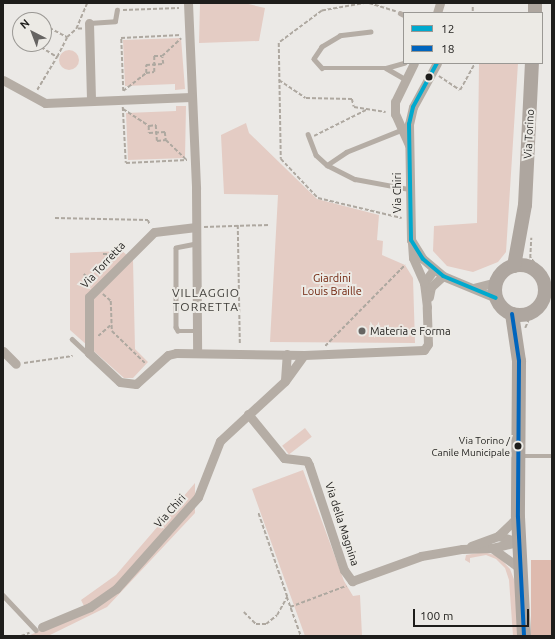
<!DOCTYPE html>
<style>
body{margin:0}
#map{position:relative;width:555px;height:639px;overflow:hidden;background:#ebe9e6;font-family:Ubuntu,sans-serif}
div>[style]{position:absolute}
.green>*{inset:0;background:#e4ccc4;transform-origin:0 0}
.round{border-radius:50%}
.forest>*{inset:0;background:#debaae;transform-origin:0 0}
.path>*{height:1.5px;margin-top:-0.75px;transform-origin:0;background:repeating-linear-gradient(90deg,#aea8a0 0 4px,transparent 0 6px)}
.service>*{height:4.5px;margin:-2.25px;padding:0 2.25px;transform-origin:2.25px;border-radius:2.25px;background:#b5ada5}
.minor>*{height:9px;margin:-4.5px;padding:0 4.5px;transform-origin:4.5px;border-radius:4.5px;background:#b5ada5}
.primary>*{height:14px;margin:-7px;padding:0 7px;transform-origin:7px;border-radius:7px;background:#aea69f}
.primary>.ring{margin:-7px;padding:0;box-sizing:content-box;background:none;border:14px solid #aea69f;border-radius:50%}
.bus-1>*{height:4px;margin:-2px;padding:0 2px;transform-origin:2px;border-radius:2px;background:#00a9ce}
.bus-2>*{height:4px;margin:-2px;padding:0 2px;transform-origin:2px;border-radius:2px;background:#0065bd}
.dots>*{width:11px;height:11px;translate:-50% -50%;box-sizing:border-box;border:2px solid #eceae5;border-radius:50%}
span{translate:-50% -50%;white-space:nowrap;text-align:center;line-height:1.15;-webkit-text-stroke:4px #eceae5;paint-order:stroke}
.bus-label{font-size:10px;color:#1e1d1b}
.right{translate:-100% -50%;text-align:right}
.street-label{font-size:11px;color:#1e1d1b}
.park-label{font-size:11px;color:#70240d}
.poi-label{font-size:11px;color:#1e1d1b}
.left{translate:0 -50%;text-align:left}
.neighbourhood-label{font-size:12px;color:#3e3c38;letter-spacing:1px}
.frame{position:absolute;inset:0;border:4px solid #1e1d1b;pointer-events:none}
.legend{position:absolute;left:403px;top:12px;width:140px;height:52px;box-sizing:border-box;background:#eceae5;border:1px solid #9a9894;margin:0;padding:5px 7px;list-style:none;font-size:12px;color:#1e1d1b}
.legend li{display:flex;align-items:center;gap:8px;height:20px}
.legend b{width:20px;border:1px solid #9a9894}
.north{position:absolute;left:12px;top:12px;width:40px;height:40px;box-sizing:border-box;background:#eceae5;border:1px solid #9a9894;border-radius:50%;rotate:318deg;font-size:11px;font-weight:700;line-height:16px;text-align:center;color:#1e1d1b}
.north::after{content:'';display:block;margin:auto;width:14px;height:18px;background:#666462;clip-path:polygon(50% 0,100% 100%,50% 72%,0 100%)}
.scale{position:absolute;left:413px;top:609px;width:116px;height:18px;box-sizing:border-box;border:2px solid #1e1d1b;border-top:0;padding-left:5px;font-size:12px;line-height:14px;white-space:nowrap;color:#1e1d1b;-webkit-text-stroke:3px #eceae5;paint-order:stroke}
</style>
<div id="map">
<div class="green">
<div style="clip-path:polygon(200px 3px,244px 3px,265px 8px,259px 41px,199px 43px)"></div>
<div style="clip-path:polygon(181px 38px,185px 89px,175px 90px,175px 84px,125px 86px,123px 40px)"></div>
<div class="round" style="left:59px;top:50px;width:20px;height:20px"></div>
<div style="clip-path:polygon(479px 63px,518px 63px,506px 252px,498px 262px,473px 272px,447px 266px,433px 251px,434px 226px,477px 223px)"></div>
<div style="clip-path:polygon(176px 106px,186px 106px,185px 158px,128px 160px,126px 113px,176px 111px)"></div>
<div style="clip-path:polygon(246px 123px,249px 133px,317px 199px,379px 215px,377px 240px,383px 241px,382px 255px,405px 265px,413px 278px,415px 343px,270px 342px,278px 195px,224px 194px,221px 135px)"></div>
<div style="clip-path:polygon(122px 251px,133px 260px,135px 349px,148px 362px,133px 378px,124px 378px,70px 330px,70px 253px)"></div>
<div style="left:305px;top:428px;width:11px;height:29px;rotate:52deg"></div>
<div style="clip-path:polygon(303px 470px,344px 581px,353px 596px,360px 595px,362px 636px,305px 636px,252px 489px)"></div>
<div style="clip-path:polygon(195px 483px,195px 513px,107px 607px,48px 636px,28px 636px,86px 610px,81px 600px,116px 575px)"></div>
<div style="clip-path:polygon(484px 552px,498px 556px,510px 569px,517px 587px,519px 636px,513px 636px,509px 580px,505px 568px,496px 559px,486px 555px,470px 558px,470px 563px,465px 560px,466px 555px)"></div>
</div>
<div class="forest">
<div style="left:552px;top:560px;width:76px;height:21px;rotate:90deg"></div>
</div>
<div class="path">
<div style="left:367px;top:3px;width:46px;rotate:169.9deg"></div>
<div style="left:322px;top:11px;width:54px;rotate:143.3deg"></div>
<div style="left:279px;top:43px;width:116px;rotate:89deg"></div>
<div style="left:281px;top:159px;width:54px;rotate:46.5deg"></div>
<div style="left:318px;top:198px;width:86px;rotate:13.4deg"></div>
<div style="left:369px;top:3px;width:28px;rotate:17deg"></div>
<div style="left:473px;top:7px;width:6px;rotate:90deg"></div>
<div style="left:123px;top:10px;width:56px;rotate:-2deg"></div>
<div style="left:44px;top:25px;width:26px;rotate:28deg"></div>
<div style="left:82px;top:29px;width:6px;rotate:180deg"></div>
<div style="left:76px;top:29px;width:28px;rotate:-67deg"></div>
<div style="left:36px;top:44px;width:25px;rotate:32deg"></div>
<div style="left:57px;top:57px;width:22px;rotate:-63deg"></div>
<div style="left:67px;top:37px;width:12px;rotate:-42deg"></div>
<div style="left:146px;top:73px;width:8px;rotate:-90deg"></div>
<div style="left:146px;top:65px;width:17px;rotate:-3deg"></div>
<div style="left:163px;top:64px;width:7px;rotate:-98deg"></div>
<div style="left:439px;top:76px;width:25px;rotate:34deg"></div>
<div style="left:460px;top:90px;width:31px;rotate:-61deg"></div>
<div style="left:279px;top:80px;width:32px;rotate:34deg"></div>
<div style="left:306px;top:98px;width:46px;rotate:1.2deg"></div>
<div style="left:352px;top:99px;width:8px;rotate:76deg"></div>
<div style="left:354px;top:107px;width:32px;rotate:9deg"></div>
<div style="left:37px;top:90px;width:39px;rotate:-59deg"></div>
<div style="left:123px;top:91px;width:53px;rotate:-92.2deg"></div>
<div style="left:121px;top:38px;width:60px;rotate:-2.9deg"></div>
<div style="left:123px;top:91px;width:29px;rotate:-38deg"></div>
<div style="left:146px;top:73px;width:8px;rotate:-7deg"></div>
<div style="left:154px;top:72px;width:16px;rotate:-90deg"></div>
<div style="left:154px;top:56px;width:8px"></div>
<div style="left:162px;top:56px;width:26px;rotate:-43deg"></div>
<div style="left:123px;top:107px;width:56px;rotate:86.9deg"></div>
<div style="left:126px;top:163px;width:61px;rotate:-2.8deg"></div>
<div style="left:123px;top:109px;width:31px;rotate:33deg"></div>
<div style="left:149px;top:126px;width:7px;rotate:-8deg"></div>
<div style="left:156px;top:125px;width:16px;rotate:86deg"></div>
<div style="left:157px;top:141px;width:9px;rotate:-6deg"></div>
<div style="left:166px;top:140px;width:28px;rotate:44deg"></div>
<div style="left:149px;top:126px;width:7px;rotate:90deg"></div>
<div style="left:149px;top:133px;width:16px;rotate:-4deg"></div>
<div style="left:165px;top:132px;width:8px;rotate:83deg"></div>
<div style="left:314px;top:136px;width:60px;rotate:-26.6deg"></div>
<div style="left:55px;top:218px;width:93px;rotate:1.2deg"></div>
<div style="left:148px;top:220px;width:5px;rotate:68deg"></div>
<div style="left:238px;top:225px;width:120px;rotate:89deg"></div>
<div style="left:204px;top:227px;width:65px;rotate:-1.8deg"></div>
<div style="left:103px;top:254px;width:16px"></div>
<div style="left:84px;top:274px;width:11px;rotate:45deg"></div>
<div style="left:103px;top:294px;width:11px;rotate:41deg"></div>
<div style="left:111px;top:301px;width:30px;rotate:88deg"></div>
<div style="left:112px;top:331px;width:47px;rotate:44.1deg"></div>
<div style="left:525px;top:328px;width:13px;rotate:-67deg"></div>
<div style="left:530px;top:316px;width:24px;rotate:-45deg"></div>
<div style="left:547px;top:299px;width:9px;rotate:-84deg"></div>
<div style="left:548px;top:290px;width:13px;rotate:-99deg"></div>
<div style="left:546px;top:277px;width:25px;rotate:-130deg"></div>
<div style="left:530px;top:258px;width:20px;rotate:-87deg"></div>
<div style="left:98px;top:336px;width:18px;rotate:-41deg"></div>
<div style="left:325px;top:346px;width:114px;rotate:-45.4deg"></div>
<div style="left:24px;top:363px;width:49px;rotate:-8.1deg"></div>
<div style="left:287px;top:597px;width:41px;rotate:70.3deg"></div>
<div style="left:290px;top:607px;width:60px;rotate:-20.6deg"></div>
<div style="left:244px;top:612px;width:17px;rotate:45deg"></div>
<div style="left:256px;top:624px;width:10px"></div>
<div style="left:266px;top:624px;width:14px;rotate:-39deg"></div>
<div style="left:277px;top:615px;width:21px;rotate:-61deg"></div>
<div style="left:287px;top:597px;width:89px;rotate:-109deg"></div>
<div style="left:21px;top:636px;width:9px;rotate:-21deg"></div>
</div>
<div class="service">
<div style="left:400px;top:13px;width:4px;rotate:27deg"></div>
<div style="left:89px;top:23px;width:26px;rotate:-4deg"></div>
<div style="left:115px;top:21px;width:11px;rotate:-80deg"></div>
<div style="left:371px;top:32px;width:31px;rotate:173deg"></div>
<div style="left:340px;top:36px;width:21px;rotate:149deg"></div>
<div style="left:322px;top:47px;width:14px;rotate:124deg"></div>
<div style="left:314px;top:59px;width:12px;rotate:48deg"></div>
<div style="left:322px;top:68px;width:64px"></div>
<div style="left:386px;top:68px;width:22px;rotate:30deg"></div>
<div style="left:386px;top:68px;width:19px;rotate:-16deg"></div>
<div style="left:308px;top:134px;width:22px;rotate:69deg"></div>
<div style="left:316px;top:155px;width:15px;rotate:42deg"></div>
<div style="left:327px;top:165px;width:31px;rotate:27deg"></div>
<div style="left:355px;top:179px;width:55px;rotate:10.5deg"></div>
<div style="left:327px;top:165px;width:23px;rotate:-34deg"></div>
<div style="left:346px;top:152px;width:59px;rotate:-21.8deg"></div>
<div style="left:196px;top:244px;width:20px;rotate:169deg"></div>
<div style="left:176px;top:248px;width:79px;rotate:90deg"></div>
<div style="left:176px;top:327px;width:4px;rotate:63deg"></div>
<div style="left:178px;top:331px;width:19px"></div>
<div style="left:72px;top:339px;width:22px;rotate:43deg"></div>
<div style="left:520px;top:456px;width:32px"></div>
<div style="left:3px;top:595px;width:48px;rotate:46.7deg"></div>
</div>
<div class="minor">
<div style="left:188px;top:3px;width:186px;rotate:87.5deg"></div>
<div style="left:196px;top:189px;width:163px;rotate:89.6deg"></div>
<div style="left:437px;top:13px;width:10px;rotate:-73deg"></div>
<div style="left:89px;top:23px;width:77px;rotate:88.5deg"></div>
<div style="left:437px;top:63px;width:50px;rotate:118.6deg"></div>
<div style="left:413px;top:107px;width:17px;rotate:103deg"></div>
<div style="left:409px;top:124px;width:116px;rotate:89deg"></div>
<div style="left:411px;top:240px;width:22px;rotate:58deg"></div>
<div style="left:423px;top:259px;width:26px;rotate:40deg"></div>
<div style="left:443px;top:276px;width:57px;rotate:22.5deg"></div>
<div style="left:3px;top:80px;width:48px;rotate:28.7deg"></div>
<div style="left:45px;top:103px;width:146px;rotate:-2.4deg"></div>
<div style="left:409px;top:145px;width:34px;rotate:-114deg"></div>
<div style="left:395px;top:114px;width:12px;rotate:-90deg"></div>
<div style="left:395px;top:102px;width:43px;rotate:-64deg"></div>
<div style="left:196px;top:227px;width:42px;rotate:173.2deg"></div>
<div style="left:154px;top:232px;width:92px;rotate:135deg"></div>
<div style="left:89px;top:297px;width:56px;rotate:90deg"></div>
<div style="left:89px;top:353px;width:42px;rotate:43.1deg"></div>
<div style="left:120px;top:382px;width:16px;rotate:7deg"></div>
<div style="left:136px;top:384px;width:43px;rotate:-42.2deg"></div>
<div style="left:168px;top:355px;width:8px;rotate:-14deg"></div>
<div style="left:176px;top:353px;width:128px;rotate:0.9deg"></div>
<div style="left:304px;top:355px;width:120px;rotate:-2.4deg"></div>
<div style="left:424px;top:350px;width:7px;rotate:-56deg"></div>
<div style="left:428px;top:344px;width:37px;rotate:-92deg"></div>
<div style="left:427px;top:307px;width:24px;rotate:-97deg"></div>
<div style="left:424px;top:283px;width:17px;rotate:-54deg"></div>
<div style="left:412px;top:243px;width:15px;rotate:86deg"></div>
<div style="left:413px;top:258px;width:27px;rotate:66deg"></div>
<div style="left:473px;top:288px;width:25px;rotate:-14deg"></div>
<div style="left:429px;top:297px;width:10px;rotate:-79deg"></div>
<div style="left:431px;top:287px;width:16px;rotate:-43deg"></div>
<div style="left:3px;top:351px;width:18px;rotate:45deg"></div>
<div style="left:285px;top:380px;width:26px;rotate:-86deg"></div>
<div style="left:248px;top:414px;width:57px;rotate:50.7deg"></div>
<div style="left:284px;top:458px;width:23px;rotate:7deg"></div>
<div style="left:307px;top:461px;width:4px;rotate:63deg"></div>
<div style="left:309px;top:465px;width:111px;rotate:71.6deg"></div>
<div style="left:344px;top:570px;width:14px;rotate:54deg"></div>
<div style="left:352px;top:581px;width:73px;rotate:-19.9deg"></div>
<div style="left:421px;top:556px;width:42px;rotate:-9.7deg"></div>
<div style="left:462px;top:549px;width:30px;rotate:-2deg"></div>
<div style="left:492px;top:548px;width:34px;rotate:36deg"></div>
<div style="left:498px;top:536px;width:22px;rotate:16deg"></div>
<div style="left:471px;top:546px;width:29px;rotate:-20deg"></div>
<div style="left:498px;top:536px;width:28px;rotate:-44deg"></div>
<div style="left:492px;top:548px;width:28px;rotate:-13deg"></div>
<div style="left:42px;top:627px;width:52px;rotate:-22.6deg"></div>
<div style="left:90px;top:607px;width:32px;rotate:-35deg"></div>
<div style="left:116px;top:589px;width:123px;rotate:-48.3deg"></div>
<div style="left:198px;top:497px;width:60px;rotate:-68.6deg"></div>
<div style="left:220px;top:441px;width:88px;rotate:-42.7deg"></div>
<div style="left:285px;top:381px;width:32px;rotate:-54deg"></div>
</div>
<div class="primary">
<div style="left:535px;top:13px;width:10px;rotate:-90deg"></div>
<div class="ring" style="left:495px;top:265px;width:36px;height:36px"></div>
<div style="left:514px;top:266px;width:62px;rotate:-79.8deg"></div>
<div style="left:525px;top:205px;width:142px;rotate:-87.2deg"></div>
<div style="left:512px;top:314px;width:48px;rotate:81.5deg"></div>
<div style="left:519px;top:361px;width:156px;rotate:90.4deg"></div>
<div style="left:518px;top:517px;width:119px;rotate:87.1deg"></div>
</div>
<div class="bus-1">
<div style="left:437px;top:63px;width:50px;rotate:118.6deg"></div>
<div style="left:413px;top:107px;width:17px;rotate:103deg"></div>
<div style="left:409px;top:124px;width:116px;rotate:89deg"></div>
<div style="left:411px;top:240px;width:22px;rotate:58deg"></div>
<div style="left:423px;top:259px;width:26px;rotate:40deg"></div>
<div style="left:443px;top:276px;width:57px;rotate:22.5deg"></div>
</div>
<div class="bus-2">
<div style="left:512px;top:314px;width:48px;rotate:81.5deg"></div>
<div style="left:519px;top:361px;width:156px;rotate:90.4deg"></div>
<div style="left:518px;top:517px;width:119px;rotate:87.1deg"></div>
</div>
<div class="dots">
<div style="left:429px;top:77px;background:#1e1d1b"></div>
<div style="left:362px;top:331px;background:#666462"></div>
<div style="left:518px;top:446px;background:#1e1d1b"></div>
</div>
<div class="bus-label">
<span class="right" style="left:510px;top:446px">Via Torino /<br>Canile Municipale</span>
</div>
<div class="street-label">
<span style="left:529px;top:134px;rotate:-87deg">Via Torino</span>
<span style="left:397px;top:193px;rotate:-90deg">Via Chiri</span>
<span style="left:103px;top:265px;rotate:-47deg">Via Torretta</span>
<span style="left:170px;top:511px;rotate:-48deg">Via Chiri</span>
<span style="left:342px;top:524px;rotate:72deg">Via della Magnina</span>
</div>
<div class="park-label">
<span style="left:332px;top:285px">Giardini<br>Louis Braille</span>
</div>
<div class="poi-label">
<span class="left" style="left:370px;top:331px">Materia e Forma</span>
</div>
<div class="neighbourhood-label">
<span style="left:206px;top:300px">VILLAGGIO<br>TORRETTA</span>
</div>
<div class="frame"></div>
<ul class="legend">
<li><b style="height:5px;background:#00a9ce"></b>12</li>
<li><b style="height:5px;background:#0065bd"></b>18</li>
</ul>
<div class="north">N</div>
<div class="scale">100 m</div>
</div>
